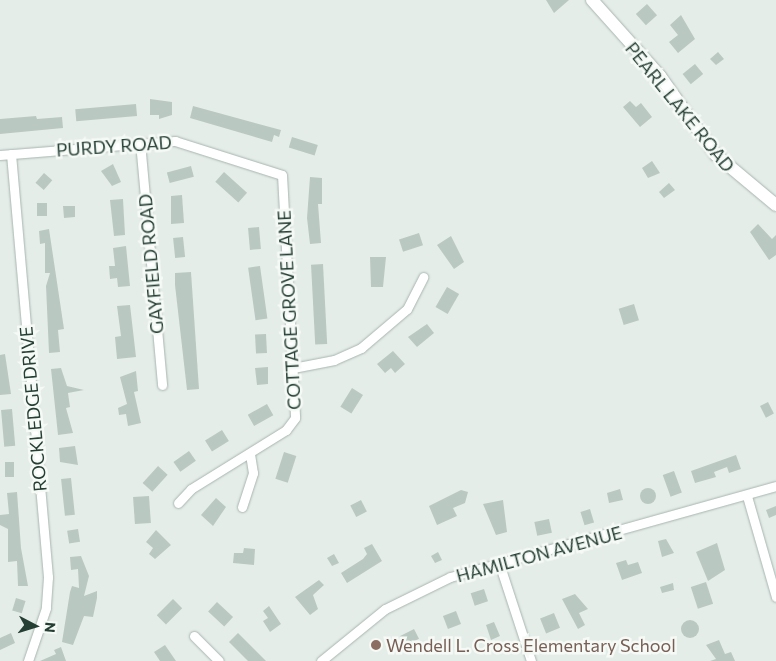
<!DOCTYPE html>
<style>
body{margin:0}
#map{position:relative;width:776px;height:661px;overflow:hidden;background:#e5ede9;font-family:Commissioner,sans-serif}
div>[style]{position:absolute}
.building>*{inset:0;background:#bac8c2;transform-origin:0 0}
.round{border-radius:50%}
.roads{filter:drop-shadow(0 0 1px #a8b5af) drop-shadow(0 0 1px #a8b5af)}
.minor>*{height:9px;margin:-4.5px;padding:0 4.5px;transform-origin:4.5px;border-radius:4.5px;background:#fff}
.secondary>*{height:12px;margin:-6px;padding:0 6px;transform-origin:6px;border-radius:6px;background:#fff}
.dots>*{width:14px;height:14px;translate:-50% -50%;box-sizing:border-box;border:2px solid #f6faf7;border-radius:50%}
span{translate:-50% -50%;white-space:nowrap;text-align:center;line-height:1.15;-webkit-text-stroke:5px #f6faf7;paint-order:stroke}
.street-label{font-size:18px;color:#253f35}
.education-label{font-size:18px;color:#785e54}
.left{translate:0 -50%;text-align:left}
.north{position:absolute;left:10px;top:601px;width:50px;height:50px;-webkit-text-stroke:4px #f6faf7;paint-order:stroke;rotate:95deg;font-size:14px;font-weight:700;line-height:20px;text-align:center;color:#253f35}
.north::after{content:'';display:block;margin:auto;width:18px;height:22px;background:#253f35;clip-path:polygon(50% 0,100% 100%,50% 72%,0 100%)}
</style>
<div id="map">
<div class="building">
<div style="clip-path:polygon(546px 0,569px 0,554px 13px)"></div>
<div style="left:647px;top:4px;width:15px;height:15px;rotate:48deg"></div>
<div style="clip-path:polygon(681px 15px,695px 39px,678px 53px,669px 42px,678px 35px,670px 25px)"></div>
<div style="clip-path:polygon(718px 52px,724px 59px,716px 65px,710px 59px)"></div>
<div style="left:695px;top:64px;width:13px;height:16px;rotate:51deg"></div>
<div style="clip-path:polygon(150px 99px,172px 102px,172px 115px,159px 119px,159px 115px,150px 115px)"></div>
<div style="clip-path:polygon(630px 101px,636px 107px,641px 103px,652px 117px,640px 127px,623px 107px)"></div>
<div style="left:136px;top:104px;width:12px;height:61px;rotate:85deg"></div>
<div style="clip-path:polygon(193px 106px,281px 130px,279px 137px,274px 135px,272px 142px,190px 118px)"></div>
<div style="clip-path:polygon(36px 116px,37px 119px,62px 117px,63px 128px,0 134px,0 119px)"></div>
<div style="left:292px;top:137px;width:27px;height:11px;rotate:17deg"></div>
<div style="clip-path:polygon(652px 161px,660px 173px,648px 178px,642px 168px)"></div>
<div style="clip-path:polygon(113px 164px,121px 182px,112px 186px,101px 171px)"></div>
<div style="left:191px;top:166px;width:11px;height:25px;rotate:75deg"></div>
<div style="left:224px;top:172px;width:31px;height:13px;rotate:42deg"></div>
<div style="left:44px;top:173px;width:11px;height:13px;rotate:41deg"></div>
<div style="clip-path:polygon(310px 177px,322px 178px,322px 204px,318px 204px,321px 243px,310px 244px,307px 218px)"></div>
<div style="clip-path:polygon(669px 183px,675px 190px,664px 198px,659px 192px)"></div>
<div style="clip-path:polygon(182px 195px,184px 223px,171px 224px,171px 196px)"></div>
<div style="clip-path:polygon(123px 199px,125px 235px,114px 236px,110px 200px)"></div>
<div style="left:37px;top:203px;width:10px;height:13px"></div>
<div style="clip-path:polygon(63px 206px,75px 206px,75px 217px,64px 218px)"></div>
<div style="clip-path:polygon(758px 224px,772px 239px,776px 235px,776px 255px,769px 260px,750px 232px)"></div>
<div style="left:259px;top:227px;width:22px;height:11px;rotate:85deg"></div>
<div style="clip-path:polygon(49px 229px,64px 329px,58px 330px,60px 352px,49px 353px,46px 286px,50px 273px,45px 273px,45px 243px,40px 244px,39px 231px)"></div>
<div style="left:419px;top:233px;width:13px;height:21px;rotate:72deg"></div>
<div style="clip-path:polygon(451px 236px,464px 262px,454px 269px,437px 245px)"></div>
<div style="left:183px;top:237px;width:20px;height:10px;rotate:84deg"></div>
<div style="clip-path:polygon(126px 246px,130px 286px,118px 287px,117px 278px,110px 279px,109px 266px,115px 266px,113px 248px)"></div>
<div style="clip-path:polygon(370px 257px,386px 257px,383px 287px,371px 287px)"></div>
<div style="left:323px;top:264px;width:80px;height:12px;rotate:87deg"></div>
<div style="left:260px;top:266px;width:53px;height:12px;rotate:82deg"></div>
<div style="clip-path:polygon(191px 272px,199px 389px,187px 390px,175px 285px,175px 273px)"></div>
<div style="left:447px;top:287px;width:14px;height:23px;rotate:30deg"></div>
<div style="left:634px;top:304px;width:17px;height:16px;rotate:73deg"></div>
<div style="clip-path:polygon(130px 305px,136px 357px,117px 359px,115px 337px,121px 336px,117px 306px)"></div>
<div style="clip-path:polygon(427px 324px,434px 333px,417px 347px,408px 337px)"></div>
<div style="left:266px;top:334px;width:19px;height:11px;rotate:87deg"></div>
<div style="clip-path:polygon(393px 351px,405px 364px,395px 373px,391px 368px,385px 373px,377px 364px)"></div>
<div style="clip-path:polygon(5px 354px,11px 394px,0 395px,0 355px)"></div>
<div style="clip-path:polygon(268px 367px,268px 384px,257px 385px,255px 368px)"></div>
<div style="clip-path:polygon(61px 368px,67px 386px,84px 390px,68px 393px,70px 407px,66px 408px,73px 433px,58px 435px,51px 369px)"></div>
<div style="clip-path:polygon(136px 371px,138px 391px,134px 392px,141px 423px,128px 426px,126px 414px,119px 415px,118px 408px,127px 404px,120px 377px)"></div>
<div style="left:352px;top:388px;width:13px;height:22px;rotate:32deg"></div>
<div style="left:768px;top:402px;width:13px;height:9px;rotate:63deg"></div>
<div style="left:267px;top:404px;width:13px;height:22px;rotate:61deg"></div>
<div style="left:12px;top:409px;width:37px;height:11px;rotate:85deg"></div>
<div style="left:222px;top:430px;width:13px;height:20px;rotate:58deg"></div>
<div style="clip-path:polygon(75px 446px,78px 465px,60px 462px,59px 448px)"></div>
<div style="left:189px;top:451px;width:12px;height:19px;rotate:55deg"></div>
<div style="left:284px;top:452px;width:13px;height:28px;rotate:18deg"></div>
<div style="clip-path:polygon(736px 455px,741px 469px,729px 473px,727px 467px,714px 472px,716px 477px,695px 483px,691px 471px)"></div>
<div style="left:5px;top:462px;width:9px;height:15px"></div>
<div style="left:158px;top:466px;width:13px;height:23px;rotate:42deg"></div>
<div style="left:674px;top:471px;width:23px;height:12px;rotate:70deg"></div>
<div style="left:71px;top:478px;width:37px;height:10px;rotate:84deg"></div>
<div class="round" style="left:640px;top:488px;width:16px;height:16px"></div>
<div style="clip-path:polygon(620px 489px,623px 500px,609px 503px,607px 493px)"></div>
<div style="clip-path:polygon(461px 490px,468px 492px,465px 503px,453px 508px,457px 516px,437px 525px,429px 506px)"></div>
<div style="clip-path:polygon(17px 492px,21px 548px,28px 586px,18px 586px,17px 561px,8px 562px,8px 529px,0 525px,0 515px,9px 514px,7px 493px)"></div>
<div style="left:149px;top:496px;width:27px;height:16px;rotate:86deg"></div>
<div style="clip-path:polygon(216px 498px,226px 507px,213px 526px,201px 515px)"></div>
<div style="left:361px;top:500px;width:13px;height:12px;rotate:63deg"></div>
<div style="clip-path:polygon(503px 500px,507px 532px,496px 535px,483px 504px)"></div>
<div style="clip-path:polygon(776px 506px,776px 515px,769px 518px,766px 510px)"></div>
<div style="left:590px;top:509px;width:14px;height:10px;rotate:73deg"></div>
<div style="left:549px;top:519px;width:14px;height:15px;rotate:78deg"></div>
<div style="left:78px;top:529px;width:13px;height:11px;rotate:81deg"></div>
<div style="clip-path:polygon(156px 530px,171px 545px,155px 559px,149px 554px,153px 548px,146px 542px)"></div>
<div style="clip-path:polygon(666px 539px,674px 553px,662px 557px,658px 541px)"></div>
<div style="clip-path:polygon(717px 543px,725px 570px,708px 581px,696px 552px)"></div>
<div style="clip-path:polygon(372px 544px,382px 561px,347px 583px,341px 573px,363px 559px,367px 554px,364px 548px)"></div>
<div style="clip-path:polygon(244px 548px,255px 549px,254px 565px,233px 563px,234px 553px,243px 553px)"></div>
<div style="clip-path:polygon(438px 552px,442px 560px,435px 563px,431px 556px)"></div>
<div style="clip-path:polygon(334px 554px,339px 563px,332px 566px,327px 558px)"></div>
<div style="clip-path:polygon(81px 556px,89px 576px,84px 596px,97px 591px,97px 598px,93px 617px,84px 616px,73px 645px,62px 642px,70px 592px,72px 586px,79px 588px,78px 569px,71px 570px,70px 557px)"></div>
<div style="clip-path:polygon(626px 560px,628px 565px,638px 562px,642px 573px,622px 580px,616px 563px)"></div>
<div style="clip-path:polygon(319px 580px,324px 585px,313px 595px,318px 609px,310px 615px,295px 597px)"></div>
<div style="left:706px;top:582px;width:23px;height:16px;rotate:72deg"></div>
<div style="clip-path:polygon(673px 583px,674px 590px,662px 593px,660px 587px)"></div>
<div style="left:484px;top:589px;width:13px;height:14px;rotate:72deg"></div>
<div style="clip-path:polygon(575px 594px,588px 609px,579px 613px,585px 625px,578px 629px,562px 599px)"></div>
<div style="left:16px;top:598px;width:10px;height:13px;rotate:17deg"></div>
<div style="left:173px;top:599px;width:13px;height:23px;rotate:45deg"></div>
<div style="left:217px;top:602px;width:22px;height:13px;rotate:43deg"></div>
<div style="clip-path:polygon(269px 606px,281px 624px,270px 632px,263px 621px,268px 618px,263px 611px)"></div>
<div style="left:456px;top:611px;width:14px;height:14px;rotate:69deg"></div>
<div style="left:554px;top:613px;width:16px;height:15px;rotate:68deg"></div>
<div class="round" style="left:681px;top:620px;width:18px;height:18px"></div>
<div style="clip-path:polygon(494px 622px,500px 636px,491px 640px,486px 625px)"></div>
<div style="left:414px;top:629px;width:11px;height:16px;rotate:63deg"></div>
<div style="clip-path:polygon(11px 633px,15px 643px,0 650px,0 638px)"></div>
<div style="clip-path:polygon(238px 633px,266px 661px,248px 661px,229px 642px)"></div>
<div style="clip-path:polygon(719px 640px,725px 654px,731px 652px,735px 661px,710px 661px,716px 659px,706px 645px)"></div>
<div style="clip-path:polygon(165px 645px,176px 661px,160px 661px,154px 652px)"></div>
<div style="clip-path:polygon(61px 647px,66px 661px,40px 661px,56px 654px,54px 650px)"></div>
</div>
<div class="roads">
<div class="minor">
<div style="left:140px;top:142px;width:244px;rotate:84.8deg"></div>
<div style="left:11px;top:154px;width:425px;rotate:85deg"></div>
<div style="left:48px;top:577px;width:31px;rotate:94deg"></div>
<div style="left:46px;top:608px;width:56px;rotate:108.8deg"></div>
<div style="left:0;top:155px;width:176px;rotate:-4.6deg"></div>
<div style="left:175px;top:141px;width:112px;rotate:17.6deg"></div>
<div style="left:282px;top:175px;width:243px;rotate:86.9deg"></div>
<div style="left:295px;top:418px;width:15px;rotate:127deg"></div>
<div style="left:286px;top:430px;width:112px;rotate:148.2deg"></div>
<div style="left:191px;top:489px;width:19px;rotate:133deg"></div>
<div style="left:293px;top:368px;width:42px;rotate:-11deg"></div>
<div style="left:334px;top:360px;width:30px;rotate:-24deg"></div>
<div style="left:361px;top:348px;width:60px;rotate:-40.3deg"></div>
<div style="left:407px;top:309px;width:36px;rotate:-63deg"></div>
<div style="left:747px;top:496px;width:105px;rotate:74deg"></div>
<div style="left:242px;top:507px;width:36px;rotate:-72deg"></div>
<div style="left:253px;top:473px;width:19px;rotate:-99deg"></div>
<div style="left:499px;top:563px;width:103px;rotate:71.9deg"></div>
<div style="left:194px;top:636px;width:35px;rotate:45deg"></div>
<div style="left:321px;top:661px;width:82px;rotate:-39.1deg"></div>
<div style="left:385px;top:609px;width:72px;rotate:-26.2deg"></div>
<div style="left:450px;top:577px;width:338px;rotate:-15.6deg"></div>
</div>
<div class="secondary">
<div style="left:592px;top:0;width:102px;rotate:48.2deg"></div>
<div style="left:660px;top:76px;width:97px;rotate:54.7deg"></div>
<div style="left:716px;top:155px;width:78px;rotate:39.8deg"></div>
</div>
</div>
<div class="dots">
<div style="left:376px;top:645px;background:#8d6e63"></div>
</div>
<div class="street-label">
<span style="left:680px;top:107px;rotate:51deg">PEARL LAKE ROAD</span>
<span style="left:114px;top:146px;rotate:-4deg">PURDY ROAD</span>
<span style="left:151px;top:264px;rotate:-95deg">GAYFIELD ROAD</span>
<span style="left:289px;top:310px;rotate:-93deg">COTTAGE GROVE LANE</span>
<span style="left:33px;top:409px;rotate:-95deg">ROCKLEDGE DRIVE</span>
<span style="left:539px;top:554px;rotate:-15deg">HAMILTON AVENUE</span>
</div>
<div class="education-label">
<span class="left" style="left:386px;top:645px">Wendell L. Cross Elementary School</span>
</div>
<div class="north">N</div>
</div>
